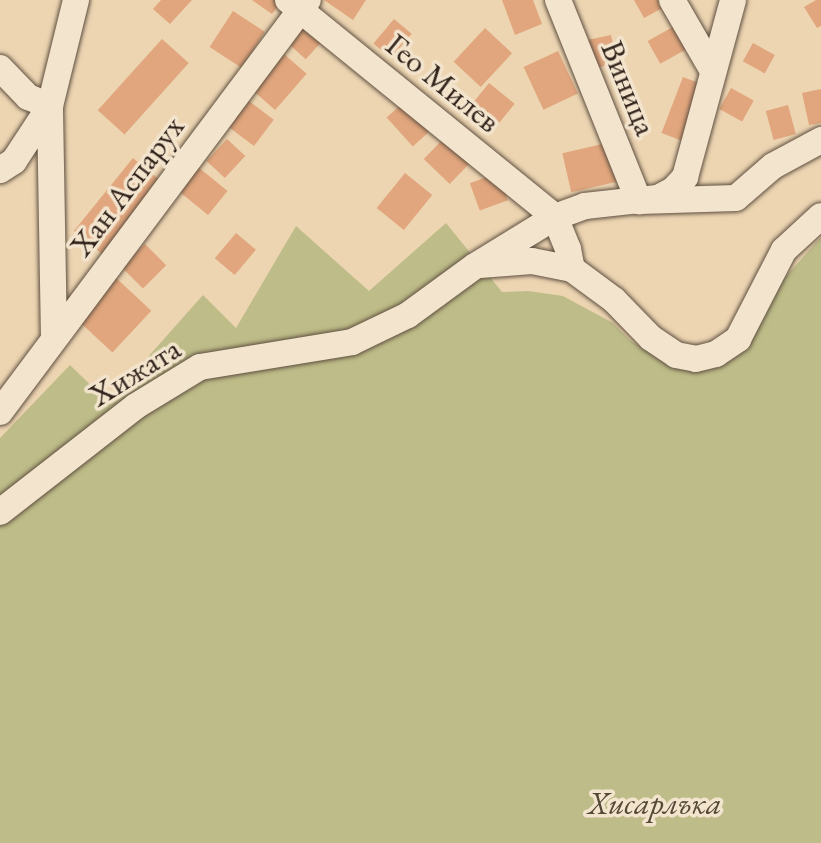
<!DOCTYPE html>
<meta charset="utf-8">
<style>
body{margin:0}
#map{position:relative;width:821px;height:843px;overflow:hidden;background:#edd5b2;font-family:"EB Garamond",serif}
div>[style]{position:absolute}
.green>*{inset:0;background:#bebc88}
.building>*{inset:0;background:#e1a67d;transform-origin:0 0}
.roads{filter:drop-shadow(0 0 2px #5f5041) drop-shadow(0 0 2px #5f5041)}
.minor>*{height:26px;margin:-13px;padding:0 13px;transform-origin:13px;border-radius:13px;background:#f3e4cd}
span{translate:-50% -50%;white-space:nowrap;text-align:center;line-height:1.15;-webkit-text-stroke:7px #f3e4cd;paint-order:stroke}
.street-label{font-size:32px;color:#30231b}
.park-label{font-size:32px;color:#544936;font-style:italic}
</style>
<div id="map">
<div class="green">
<div style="clip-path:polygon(446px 223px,502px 292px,528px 291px,563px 296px,613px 323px,630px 340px,658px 359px,681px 368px,702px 370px,821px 237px,821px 843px,0 843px,0 438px,70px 365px,108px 402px,203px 295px,236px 328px,296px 226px,369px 291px)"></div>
</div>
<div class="building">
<div style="clip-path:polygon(161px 0,192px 0,170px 24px,153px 9px)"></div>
<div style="clip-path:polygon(252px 0,283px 0,272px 14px)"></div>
<div style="clip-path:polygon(324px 0,366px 0,353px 20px)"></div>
<div style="clip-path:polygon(502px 0,533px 0,542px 24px,515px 35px)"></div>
<div style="clip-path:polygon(634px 0,666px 0,668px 5px,644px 18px)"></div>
<div style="clip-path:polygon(816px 0,821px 0,821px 26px,817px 28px,804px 7px)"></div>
<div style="left:233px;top:11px;width:38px;height:43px;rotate:33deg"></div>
<div style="left:394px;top:19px;width:23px;height:32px;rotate:40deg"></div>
<div style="left:308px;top:21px;width:24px;height:30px;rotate:42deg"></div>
<div style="left:680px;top:23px;width:26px;height:37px;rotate:61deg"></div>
<div style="left:485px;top:28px;width:37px;height:46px;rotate:43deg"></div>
<div style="left:611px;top:35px;width:29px;height:28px;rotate:78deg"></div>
<div style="left:162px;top:39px;width:36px;height:96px;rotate:42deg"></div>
<div style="left:753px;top:43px;width:25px;height:21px;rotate:29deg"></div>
<div style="left:558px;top:51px;width:47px;height:38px;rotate:65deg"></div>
<div style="left:284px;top:54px;width:30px;height:48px;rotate:41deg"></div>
<div style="left:683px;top:77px;width:26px;height:60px;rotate:21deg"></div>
<div style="left:489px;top:83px;width:33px;height:24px;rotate:39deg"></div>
<div style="left:731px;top:88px;width:26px;height:24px;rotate:29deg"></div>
<div style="clip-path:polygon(821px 89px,821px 123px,809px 125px,802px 93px)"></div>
<div style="left:406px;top:100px;width:39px;height:26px;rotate:48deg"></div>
<div style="left:249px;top:101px;width:31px;height:33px;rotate:37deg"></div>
<div style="left:788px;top:105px;width:30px;height:23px;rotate:75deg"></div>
<div style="left:446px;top:136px;width:36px;height:32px;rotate:44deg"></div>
<div style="left:227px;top:139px;width:25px;height:30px;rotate:43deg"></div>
<div style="left:611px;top:142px;width:40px;height:50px;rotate:77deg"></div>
<div style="left:133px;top:158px;width:36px;height:94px;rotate:39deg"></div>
<div style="left:198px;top:167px;width:38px;height:31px;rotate:39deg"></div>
<div style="left:405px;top:173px;width:35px;height:45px;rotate:39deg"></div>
<div style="left:498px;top:173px;width:29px;height:30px;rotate:70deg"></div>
<div style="left:236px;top:233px;width:26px;height:33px;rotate:40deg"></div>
<div style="left:145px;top:244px;width:30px;height:33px;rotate:45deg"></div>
<div style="left:114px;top:276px;width:51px;height:57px;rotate:43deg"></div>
</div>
<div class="roads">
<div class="minor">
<div style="left:288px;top:0;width:344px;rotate:39.1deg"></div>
<div style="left:555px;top:217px;width:35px;rotate:68deg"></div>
<div style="left:568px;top:249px;width:20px;rotate:79deg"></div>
<div style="left:558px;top:0;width:217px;rotate:68.1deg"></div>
<div style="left:639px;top:201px;width:97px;rotate:-1.8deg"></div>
<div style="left:736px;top:198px;width:49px;rotate:-40.9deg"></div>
<div style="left:773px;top:166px;width:55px;rotate:-28.4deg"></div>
<div style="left:672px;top:0;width:82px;rotate:60deg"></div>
<div style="left:0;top:68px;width:40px;rotate:46deg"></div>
<div style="left:28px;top:97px;width:24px;rotate:22deg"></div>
<div style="left:50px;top:106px;width:66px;rotate:123.2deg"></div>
<div style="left:14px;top:161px;width:17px;rotate:147deg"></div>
<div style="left:480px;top:265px;width:52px;rotate:-4.4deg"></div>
<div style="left:532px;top:261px;width:41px;rotate:11.3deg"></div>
<div style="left:572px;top:269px;width:52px;rotate:36.4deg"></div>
<div style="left:614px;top:300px;width:53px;rotate:45.8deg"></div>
<div style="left:651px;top:338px;width:30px;rotate:34deg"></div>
<div style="left:676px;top:355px;width:20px;rotate:11deg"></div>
<div style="left:696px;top:359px;width:21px;rotate:-14deg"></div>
<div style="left:716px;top:354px;width:27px;rotate:-34deg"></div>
<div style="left:738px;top:339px;width:100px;rotate:-62.7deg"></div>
<div style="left:784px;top:250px;width:50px;rotate:-42.6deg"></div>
<div style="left:54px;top:339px;width:233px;rotate:-91deg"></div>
<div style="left:50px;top:106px;width:109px;rotate:-76.2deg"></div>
<div style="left:0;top:412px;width:514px;rotate:-53.22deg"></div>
<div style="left:0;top:512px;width:172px;rotate:-37.9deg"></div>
<div style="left:136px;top:406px;width:75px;rotate:-31.4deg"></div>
<div style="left:200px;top:367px;width:154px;rotate:-9.3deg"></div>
<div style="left:352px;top:342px;width:62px;rotate:-25.7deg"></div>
<div style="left:408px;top:315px;width:83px;rotate:-36.2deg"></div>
<div style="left:475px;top:266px;width:94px;rotate:-31.5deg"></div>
<div style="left:555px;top:217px;width:32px;rotate:-20deg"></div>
<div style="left:585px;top:206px;width:73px;rotate:-6.3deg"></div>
<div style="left:658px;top:198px;width:17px;rotate:-28deg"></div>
<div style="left:673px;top:190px;width:18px;rotate:-47deg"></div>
<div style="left:685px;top:177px;width:183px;rotate:-74.8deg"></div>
</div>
</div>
<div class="street-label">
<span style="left:443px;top:83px;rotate:39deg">Гео Милев</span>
<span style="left:629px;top:88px;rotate:68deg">Виница</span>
<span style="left:127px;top:186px;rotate:-53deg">Хан Аспарух</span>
<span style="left:135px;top:372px;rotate:-32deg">Хижата</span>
</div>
<div class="park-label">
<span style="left:655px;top:803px">Хисарлъка</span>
</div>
</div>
